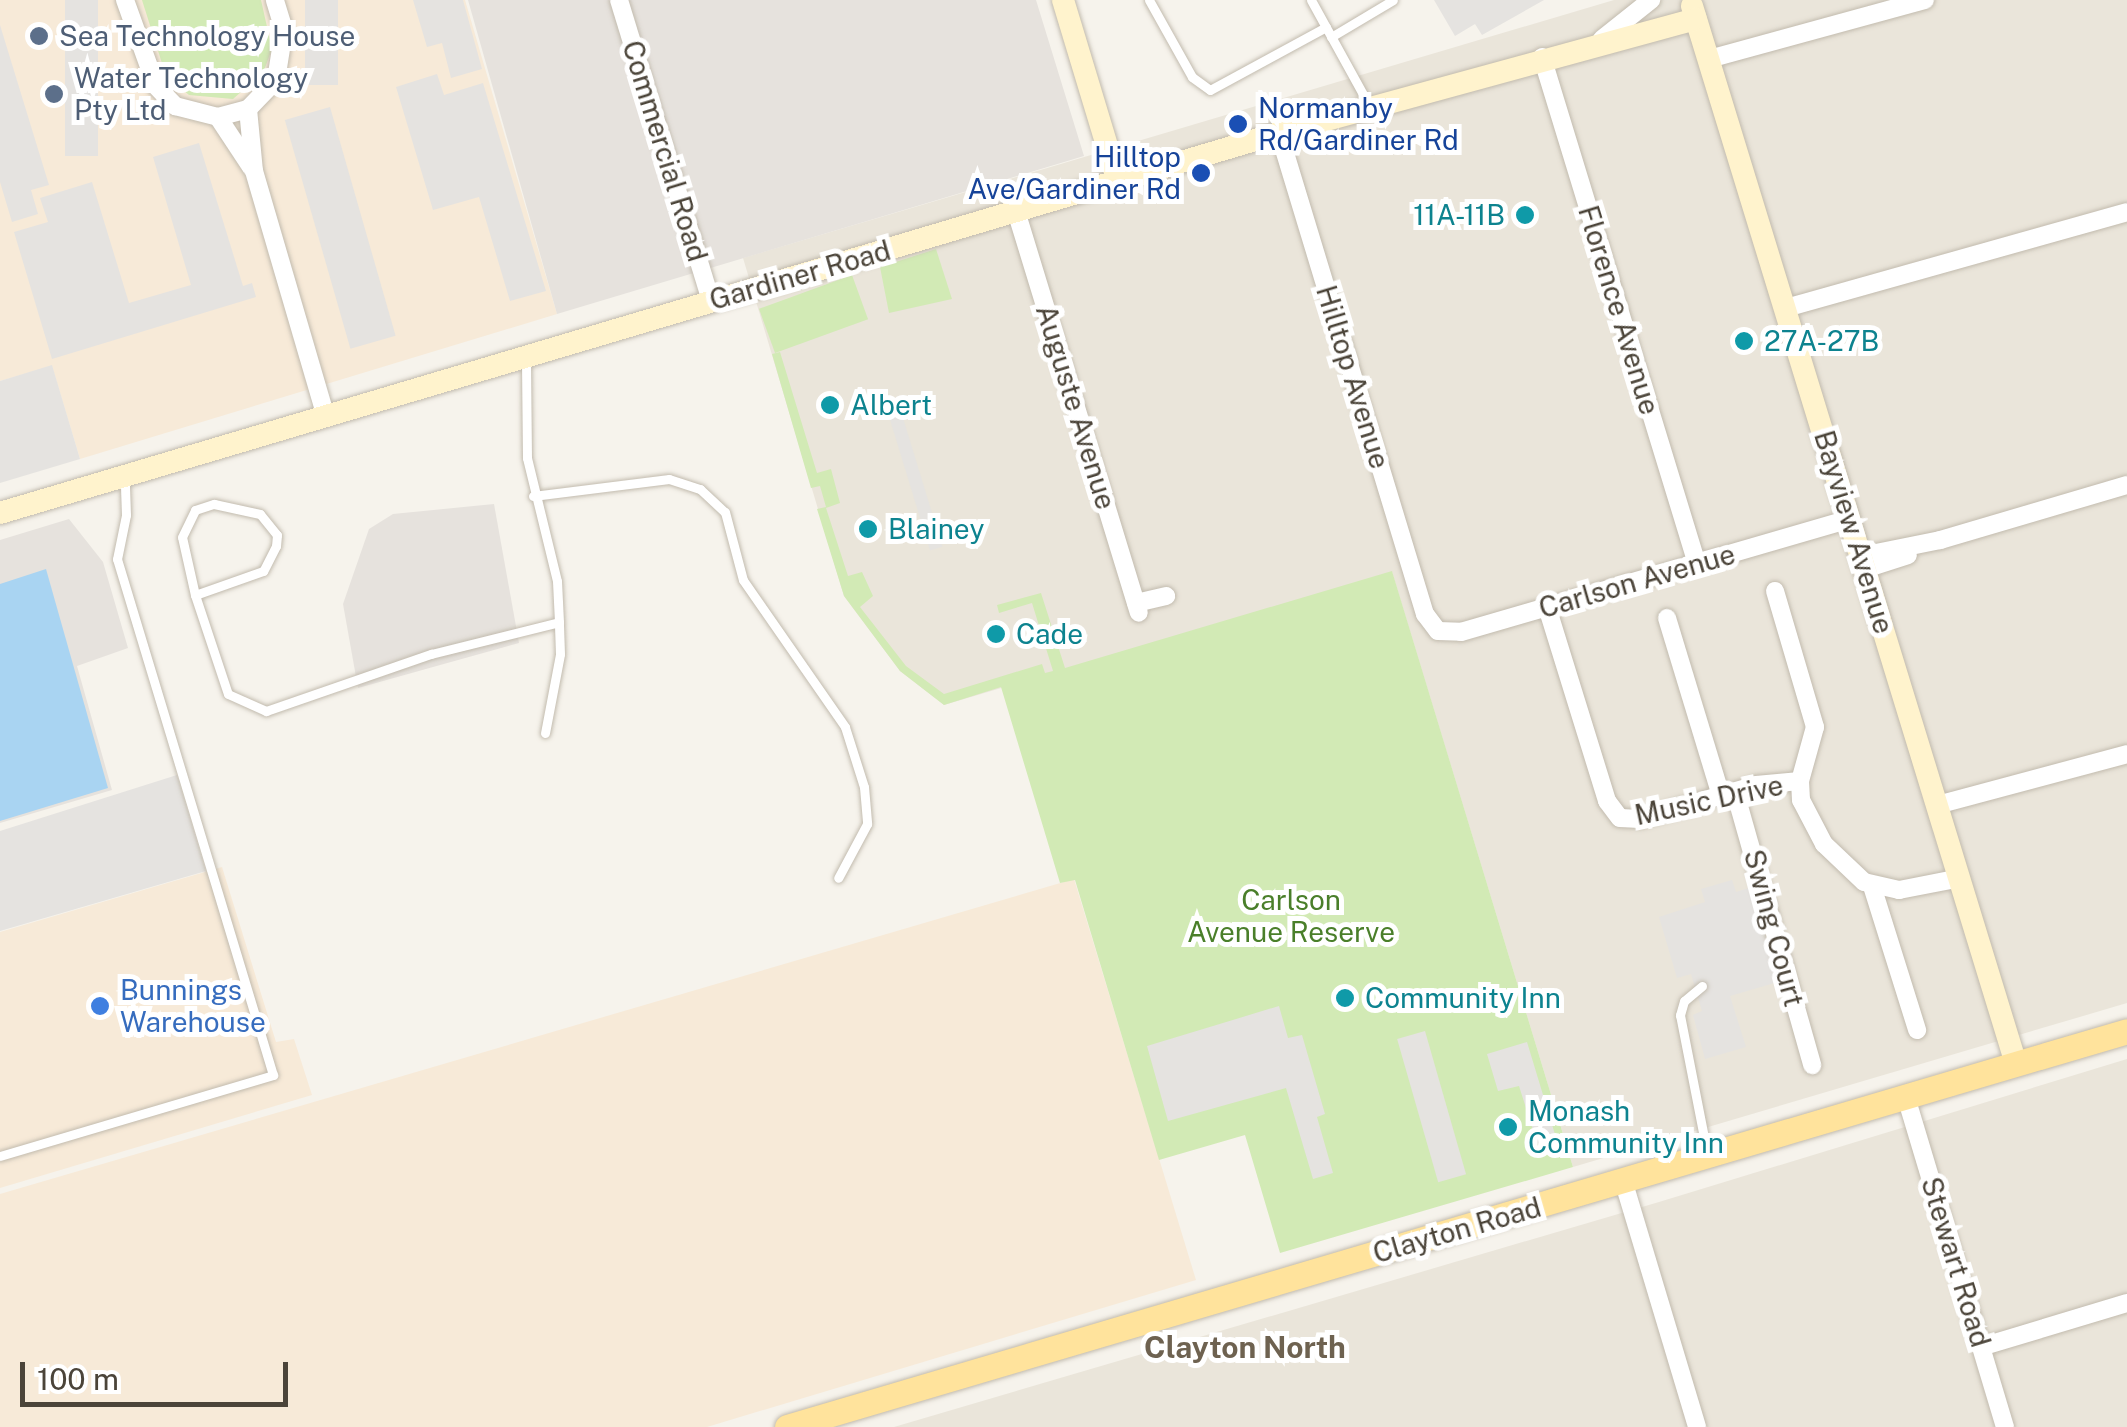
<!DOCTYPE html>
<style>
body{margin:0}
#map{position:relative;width:2127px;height:1427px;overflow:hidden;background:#f6f3ec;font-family:"Public Sans",sans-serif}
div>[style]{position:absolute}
.residential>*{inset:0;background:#eae5da}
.commercial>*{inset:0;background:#f7ead8}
.industrial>*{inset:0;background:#e6e2dd}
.green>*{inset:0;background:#d2eab5;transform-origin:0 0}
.parking>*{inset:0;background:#e5e3e0;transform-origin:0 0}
.water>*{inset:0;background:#a9d4f2}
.roads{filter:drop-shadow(0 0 2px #c2bbae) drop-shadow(0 0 2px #c2bbae)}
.lane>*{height:9px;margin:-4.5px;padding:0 4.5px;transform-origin:4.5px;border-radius:4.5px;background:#fff}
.street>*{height:18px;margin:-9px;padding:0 9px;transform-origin:9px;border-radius:9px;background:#fff}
.secondary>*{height:22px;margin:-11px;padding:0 11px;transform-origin:11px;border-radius:11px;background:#fff3cd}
.primary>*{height:25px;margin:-12.5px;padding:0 12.5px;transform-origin:12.5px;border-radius:12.5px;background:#ffe39c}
.dots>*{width:28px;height:28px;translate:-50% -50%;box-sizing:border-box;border:5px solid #fff;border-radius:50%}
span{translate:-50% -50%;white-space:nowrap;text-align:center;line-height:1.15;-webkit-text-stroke:10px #fff;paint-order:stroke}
.service-label{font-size:28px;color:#4e5e75}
.left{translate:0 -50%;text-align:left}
.transit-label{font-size:28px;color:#164399}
.right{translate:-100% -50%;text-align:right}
.street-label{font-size:28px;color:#4b4439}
.culture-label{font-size:28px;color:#0d838f}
.park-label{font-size:28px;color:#4a7f2a}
.shop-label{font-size:28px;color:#366cbe}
.neighbourhood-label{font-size:30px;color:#6e6250;font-weight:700}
.scale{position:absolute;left:20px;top:1362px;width:268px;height:45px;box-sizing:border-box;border:5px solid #4b4439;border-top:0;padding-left:12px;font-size:30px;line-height:35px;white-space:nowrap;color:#4b4439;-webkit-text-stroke:8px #fff;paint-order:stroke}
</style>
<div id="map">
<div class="residential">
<div style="clip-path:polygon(1614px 0,2127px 0,2127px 1003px,1573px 1167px,1392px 572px,944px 705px,900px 671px,844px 596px,743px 258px)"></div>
<div style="clip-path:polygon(2127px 1059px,2127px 1427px,894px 1427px,1659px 1202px)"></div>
</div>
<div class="commercial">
<div style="clip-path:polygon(0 0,465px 0,557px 314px,80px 459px,52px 366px,0 381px)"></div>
<div style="clip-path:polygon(222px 867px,276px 1042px,294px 1039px,312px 1095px,0 1188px,0 932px)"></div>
<div style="clip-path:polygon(1074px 879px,1196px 1280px,707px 1427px,0 1427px,0 1194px)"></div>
</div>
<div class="industrial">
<div style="clip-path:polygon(468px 0,1036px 0,1084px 156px,557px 314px)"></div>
<div style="clip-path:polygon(494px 504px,519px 643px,358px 688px,343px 604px,369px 529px,393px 514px)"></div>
<div style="clip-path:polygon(69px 519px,103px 562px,128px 648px,77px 666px,112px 790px,0 823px,0 540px)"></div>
</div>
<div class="green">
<div style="clip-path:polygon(142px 0,261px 0,272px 49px,263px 73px,233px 99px,189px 95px,166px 76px)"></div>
<div style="clip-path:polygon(936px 249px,952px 299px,889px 313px,880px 267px)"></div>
<div style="left:852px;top:275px;width:47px;height:99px;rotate:70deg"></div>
<div style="clip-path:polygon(780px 352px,817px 473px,831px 469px,840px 503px,826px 508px,848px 576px,862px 572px,873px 596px,860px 607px,906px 666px,944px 694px,1042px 664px,1045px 673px,1053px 671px,1032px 603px,999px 613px,997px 605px,1041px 593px,1065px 668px,1392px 571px,1573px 1167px,1280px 1253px,1245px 1135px,1159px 1160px,1075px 880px,1060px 883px,1001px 687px,944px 705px,900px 671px,844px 596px,817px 509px,826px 507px,820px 486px,811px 488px,772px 354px)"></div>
</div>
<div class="parking">
<div style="left:65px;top:0;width:33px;height:156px"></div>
<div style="left:305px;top:0;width:33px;height:85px"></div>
<div style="clip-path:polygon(413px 0,463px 0,482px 69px,451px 78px,442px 43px,427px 47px)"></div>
<div style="clip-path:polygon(1434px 0,1544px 0,1482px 35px,1475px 24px,1455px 36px)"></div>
<div style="clip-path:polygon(0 25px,49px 185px,31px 190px,38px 214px,12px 222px,0 182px)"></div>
<div style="clip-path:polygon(437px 74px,444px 95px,483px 83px,546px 291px,510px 301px,479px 197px,433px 210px,396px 87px)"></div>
<div style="left:330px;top:107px;width:238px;height:47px;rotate:74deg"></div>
<div style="clip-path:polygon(199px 143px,243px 286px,252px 283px,256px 297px,52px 359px,14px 232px,48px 222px,40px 198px,92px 182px,129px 303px,191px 285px,153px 157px)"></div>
<div style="clip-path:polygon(52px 365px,80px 459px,0 483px,0 381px)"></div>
<div style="left:900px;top:408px;width:145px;height:13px;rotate:73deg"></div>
<div style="clip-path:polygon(177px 775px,206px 871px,0 931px,0 831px)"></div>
<div style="clip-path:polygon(1732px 880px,1736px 892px,1752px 887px,1778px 982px,1730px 996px,1746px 1047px,1705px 1059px,1693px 1015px,1702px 1011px,1691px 974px,1677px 978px,1659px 917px,1705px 902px,1701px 889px)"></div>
<div style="clip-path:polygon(1279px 1006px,1288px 1038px,1302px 1035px,1325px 1114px,1317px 1117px,1333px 1173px,1313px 1179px,1286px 1088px,1168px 1121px,1147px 1046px)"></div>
<div style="left:1425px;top:1031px;width:149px;height:29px;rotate:74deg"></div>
<div style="clip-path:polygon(1527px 1042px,1557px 1141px,1538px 1146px,1519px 1086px,1498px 1091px,1487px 1054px)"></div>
</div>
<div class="water">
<div style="clip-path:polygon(46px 569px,108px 788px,0 821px,0 584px)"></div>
</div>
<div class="roads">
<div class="lane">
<div style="left:1149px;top:0;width:88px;rotate:60.8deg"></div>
<div style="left:1192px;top:77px;width:22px;rotate:36deg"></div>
<div style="left:1210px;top:90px;width:132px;rotate:-28.5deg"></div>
<div style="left:1311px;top:0;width:122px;rotate:61.1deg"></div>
<div style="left:1331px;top:37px;width:72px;rotate:-30.8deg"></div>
<div style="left:533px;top:496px;width:137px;rotate:-7.1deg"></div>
<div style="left:669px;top:479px;width:33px;rotate:18deg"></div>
<div style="left:700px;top:489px;width:34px;rotate:43deg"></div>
<div style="left:725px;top:512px;width:70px;rotate:75.2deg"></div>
<div style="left:743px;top:580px;width:179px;rotate:55.2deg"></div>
<div style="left:845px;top:727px;width:63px;rotate:72.4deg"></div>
<div style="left:864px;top:787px;width:37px;rotate:85deg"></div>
<div style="left:867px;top:824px;width:61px;rotate:118.2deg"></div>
<div style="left:214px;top:504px;width:47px;rotate:12.3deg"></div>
<div style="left:260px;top:514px;width:27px;rotate:51deg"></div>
<div style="left:277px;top:535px;width:11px;rotate:95deg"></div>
<div style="left:276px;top:546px;width:28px;rotate:117deg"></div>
<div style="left:263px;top:571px;width:72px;rotate:160.6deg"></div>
<div style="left:195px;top:595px;width:59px;rotate:-102.6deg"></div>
<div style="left:182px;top:537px;width:30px;rotate:-64deg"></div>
<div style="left:195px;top:510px;width:20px;rotate:-18deg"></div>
<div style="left:195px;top:595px;width:104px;rotate:71.6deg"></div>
<div style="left:228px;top:694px;width:42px;rotate:24.1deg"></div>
<div style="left:266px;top:711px;width:175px;rotate:-19.1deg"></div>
<div style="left:431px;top:654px;width:132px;rotate:-14deg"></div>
<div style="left:559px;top:622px;width:41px;rotate:-92.8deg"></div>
<div style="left:557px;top:581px;width:127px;rotate:-103.7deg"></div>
<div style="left:527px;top:458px;width:98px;rotate:-90.6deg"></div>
<div style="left:545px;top:733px;width:80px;rotate:-79.2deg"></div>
<div style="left:560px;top:654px;width:32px;rotate:-92deg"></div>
<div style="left:1702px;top:986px;width:23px;rotate:140deg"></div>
<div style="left:1684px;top:1001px;width:15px;rotate:106deg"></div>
<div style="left:1680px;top:1015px;width:141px;rotate:78.9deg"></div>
<div style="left:0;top:1156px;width:285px;rotate:-16.5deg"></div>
<div style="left:273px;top:1075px;width:539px;rotate:-106.82deg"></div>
<div style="left:117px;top:559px;width:45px;rotate:-78.4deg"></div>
<div style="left:126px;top:515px;width:38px;rotate:-92deg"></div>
</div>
<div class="street">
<div style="left:125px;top:0;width:91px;rotate:70.2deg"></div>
<div style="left:156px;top:86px;width:28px;rotate:46deg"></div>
<div style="left:175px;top:106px;width:44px;rotate:14.3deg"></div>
<div style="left:218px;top:117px;width:31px;rotate:-15deg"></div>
<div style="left:248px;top:109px;width:40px;rotate:-46deg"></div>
<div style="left:276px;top:80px;width:51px;rotate:-80.9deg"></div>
<div style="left:284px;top:30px;width:31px;rotate:-107deg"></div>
<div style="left:619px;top:0;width:315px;rotate:73deg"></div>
<div style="left:1602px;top:39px;width:63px;rotate:-38.5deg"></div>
<div style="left:1542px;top:57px;width:530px;rotate:73deg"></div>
<div style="left:1709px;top:59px;width:224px;rotate:-15.3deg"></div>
<div style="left:248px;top:109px;width:62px;rotate:84.5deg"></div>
<div style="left:254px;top:171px;width:256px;rotate:73.7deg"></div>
<div style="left:218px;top:117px;width:60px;rotate:56.6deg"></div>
<div style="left:1279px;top:133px;width:503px;rotate:73.12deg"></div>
<div style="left:1425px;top:614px;width:21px;rotate:53deg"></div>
<div style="left:1438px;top:631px;width:23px;rotate:2deg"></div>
<div style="left:1461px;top:632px;width:405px;rotate:-16.2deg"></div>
<div style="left:1016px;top:211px;width:420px;rotate:73deg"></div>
<div style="left:1786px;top:308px;width:354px;rotate:-15.7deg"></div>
<div style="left:1861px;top:556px;width:81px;rotate:-11.4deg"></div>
<div style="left:1940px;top:540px;width:195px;rotate:-16.4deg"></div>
<div style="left:1865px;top:569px;width:45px;rotate:-18deg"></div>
<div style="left:1775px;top:591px;width:142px;rotate:73.6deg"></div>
<div style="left:1815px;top:727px;width:56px;rotate:105.5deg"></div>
<div style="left:1136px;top:603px;width:31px;rotate:-13deg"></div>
<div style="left:1547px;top:607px;width:203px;rotate:72.8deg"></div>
<div style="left:1607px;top:801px;width:21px;rotate:53deg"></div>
<div style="left:1620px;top:818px;width:20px;rotate:3deg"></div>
<div style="left:1640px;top:819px;width:121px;rotate:-16.3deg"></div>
<div style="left:1756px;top:785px;width:44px;rotate:-5.2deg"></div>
<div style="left:1800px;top:781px;width:19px;rotate:87deg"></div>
<div style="left:1801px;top:800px;width:50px;rotate:62.4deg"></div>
<div style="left:1824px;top:844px;width:55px;rotate:43.5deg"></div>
<div style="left:1864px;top:882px;width:36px;rotate:13deg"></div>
<div style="left:1899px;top:890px;width:62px;rotate:-11.1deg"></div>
<div style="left:1667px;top:618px;width:186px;rotate:73.1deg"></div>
<div style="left:1735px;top:792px;width:284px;rotate:74.2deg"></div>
<div style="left:1937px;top:805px;width:197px;rotate:-15deg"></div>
<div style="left:1872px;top:886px;width:151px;rotate:72.6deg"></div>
<div style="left:1906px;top:1097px;width:345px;rotate:73.3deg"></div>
<div style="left:1623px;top:1180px;width:258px;rotate:73.3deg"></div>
<div style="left:1981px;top:1347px;width:152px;rotate:-16.8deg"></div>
</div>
<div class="secondary">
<div style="left:1063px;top:0;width:190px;rotate:73.2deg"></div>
<div style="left:1692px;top:6px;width:1106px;rotate:72.97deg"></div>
<div style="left:0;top:513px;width:1334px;rotate:-16.55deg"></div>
<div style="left:1279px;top:133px;width:432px;rotate:-15.3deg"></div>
</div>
<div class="primary">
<div style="left:787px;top:1427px;width:1397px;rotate:-16.46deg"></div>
</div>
</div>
<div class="dots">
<div style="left:39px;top:36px;background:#5c6f8a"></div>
<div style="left:54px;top:94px;background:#5c6f8a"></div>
<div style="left:1238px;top:124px;background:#1a4fb4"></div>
<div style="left:1201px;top:173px;background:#1a4fb4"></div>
<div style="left:1525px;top:215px;background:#0f9aa8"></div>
<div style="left:1744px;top:341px;background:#0f9aa8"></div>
<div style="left:830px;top:405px;background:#0f9aa8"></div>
<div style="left:868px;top:529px;background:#0f9aa8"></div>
<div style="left:996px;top:634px;background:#0f9aa8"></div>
<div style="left:1345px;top:998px;background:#0f9aa8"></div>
<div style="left:100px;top:1006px;background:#3f7fe0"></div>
<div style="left:1508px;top:1127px;background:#0f9aa8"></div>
</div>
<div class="service-label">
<span class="left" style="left:59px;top:36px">Sea Technology House</span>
<span class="left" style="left:74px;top:94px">Water Technology<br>Pty Ltd</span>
</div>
<div class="transit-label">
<span class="left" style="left:1258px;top:124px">Normanby<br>Rd/Gardiner Rd</span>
<span class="right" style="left:1181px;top:173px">Hilltop<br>Ave/Gardiner Rd</span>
</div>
<div class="street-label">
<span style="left:665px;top:151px;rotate:73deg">Commercial Road</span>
<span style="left:800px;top:275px;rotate:-16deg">Gardiner Road</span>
<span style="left:1619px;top:310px;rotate:73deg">Florence Avenue</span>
<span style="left:1353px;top:377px;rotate:73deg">Hilltop Avenue</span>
<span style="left:1076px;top:407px;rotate:73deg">Auguste Avenue</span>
<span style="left:1854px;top:532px;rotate:73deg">Bayview Avenue</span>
<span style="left:1637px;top:581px;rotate:-16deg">Carlson Avenue</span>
<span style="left:1709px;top:800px;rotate:-12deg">Music Drive</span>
<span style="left:1774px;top:928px;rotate:75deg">Swing Court</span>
<span style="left:1457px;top:1230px;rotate:-16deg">Clayton Road</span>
<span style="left:1956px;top:1262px;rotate:73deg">Stewart Road</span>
</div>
<div class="culture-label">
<span class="right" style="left:1505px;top:215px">11A-11B</span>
<span class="left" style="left:1764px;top:341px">27A-27B</span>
<span class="left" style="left:850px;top:405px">Albert</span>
<span class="left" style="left:888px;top:529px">Blainey</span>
<span class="left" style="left:1016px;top:634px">Cade</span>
<span class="left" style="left:1365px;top:998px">Community Inn</span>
<span class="left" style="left:1528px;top:1127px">Monash<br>Community Inn</span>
</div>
<div class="park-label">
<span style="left:1291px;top:916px">Carlson<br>Avenue Reserve</span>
</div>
<div class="shop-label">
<span class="left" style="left:120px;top:1006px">Bunnings<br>Warehouse</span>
</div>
<div class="neighbourhood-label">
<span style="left:1245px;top:1347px">Clayton North</span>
</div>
<div class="scale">100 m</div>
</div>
